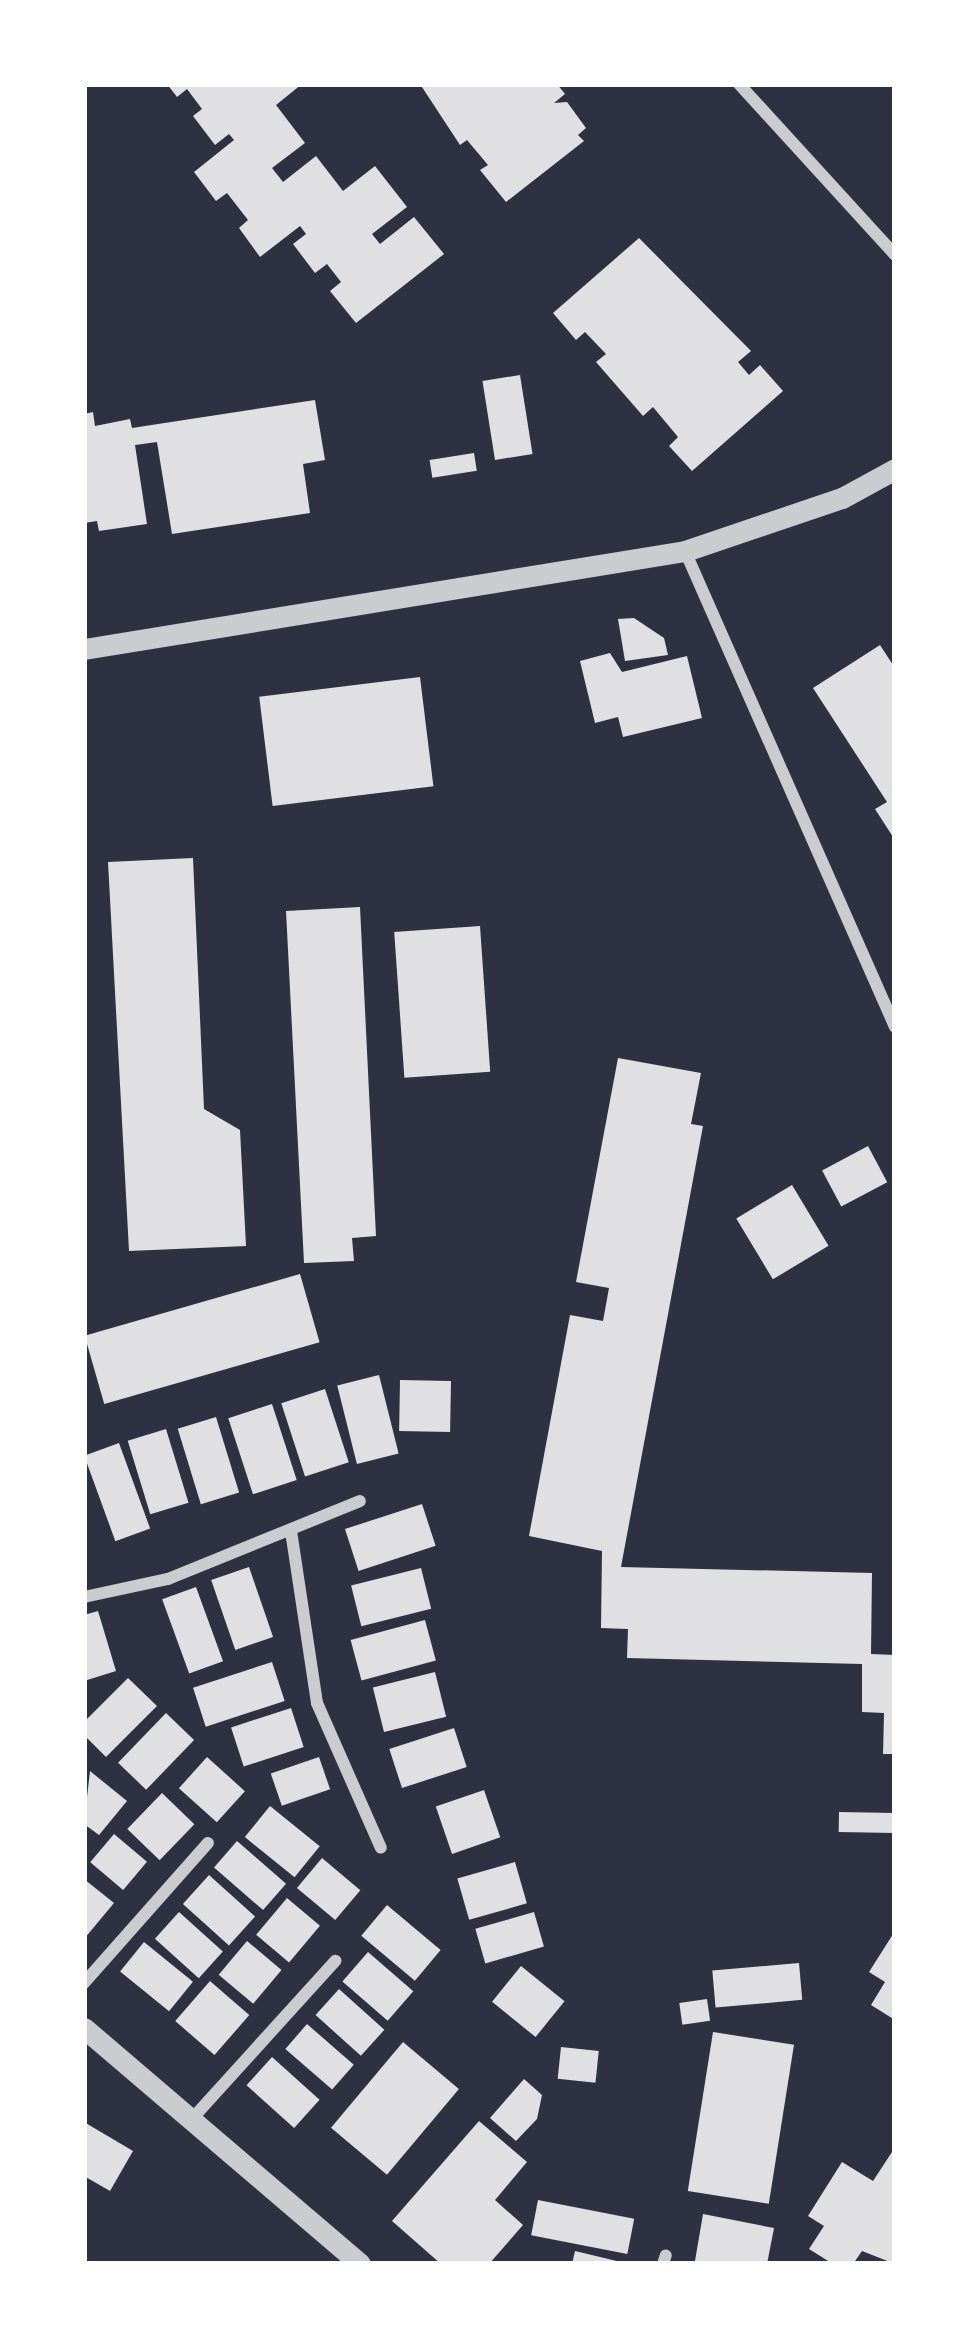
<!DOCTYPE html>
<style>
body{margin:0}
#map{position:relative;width:979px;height:2348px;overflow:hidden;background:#2d3142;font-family:Poppins,sans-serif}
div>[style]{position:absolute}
.building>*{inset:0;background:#e0e0e3;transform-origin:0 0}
.minor>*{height:12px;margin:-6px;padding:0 6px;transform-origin:6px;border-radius:6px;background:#caccd0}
.tertiary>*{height:21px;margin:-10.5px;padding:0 10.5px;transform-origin:10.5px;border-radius:10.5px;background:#caccd0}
span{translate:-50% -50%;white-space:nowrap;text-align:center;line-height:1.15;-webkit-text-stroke:9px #fff;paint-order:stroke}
.frame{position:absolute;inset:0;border:87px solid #fff;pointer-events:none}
</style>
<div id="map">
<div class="building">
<div style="clip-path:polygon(167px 84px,302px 84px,276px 105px,305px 143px,272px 168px,283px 182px,316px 156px,343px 191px,375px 166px,407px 207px,372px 234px,380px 244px,414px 217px,444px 254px,356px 323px,330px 291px,341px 282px,327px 264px,315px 273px,293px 244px,306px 234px,300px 226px,260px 257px,239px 228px,248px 220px,227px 193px,216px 201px,194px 172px,234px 140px,229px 134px,215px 145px,193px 116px,202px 109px,187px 89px,177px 97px)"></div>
<div style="clip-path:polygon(420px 84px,557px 84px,565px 94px,554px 103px,567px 102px,586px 128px,578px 135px,584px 141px,506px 202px,480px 170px,488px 165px,467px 140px,460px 145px)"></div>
<div style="clip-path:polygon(639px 238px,751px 351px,738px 362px,749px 375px,760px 365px,783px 391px,692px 471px,669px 446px,678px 437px,653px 407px,643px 416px,596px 362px,606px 354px,585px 332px,576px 340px,553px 313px)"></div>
<div style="left:520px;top:375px;width:80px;height:38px;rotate:81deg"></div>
<div style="clip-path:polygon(315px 400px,325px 460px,303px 464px,310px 513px,172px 534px,157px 442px,135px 445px,147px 524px,99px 531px,97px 521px,84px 523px,84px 414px,93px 412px,95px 426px,130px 419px,132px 428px)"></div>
<div style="left:474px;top:453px;width:18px;height:45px;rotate:81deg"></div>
<div style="clip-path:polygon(634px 618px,664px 638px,668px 655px,625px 661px,618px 619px)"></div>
<div style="clip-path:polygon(880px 645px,895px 668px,895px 840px,875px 809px,887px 802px,813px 688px)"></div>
<div style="clip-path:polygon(610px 653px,622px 672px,687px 656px,702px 718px,623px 737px,618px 717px,595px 723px,580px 661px)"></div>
<div style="left:420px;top:677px;width:110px;height:162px;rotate:83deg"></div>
<div style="clip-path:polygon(193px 858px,204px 1109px,240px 1130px,246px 1246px,129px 1251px,108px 862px)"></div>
<div style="clip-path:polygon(360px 907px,376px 1236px,352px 1238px,354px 1261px,304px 1263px,286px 911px)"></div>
<div style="left:480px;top:926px;width:146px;height:86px;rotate:86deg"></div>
<div style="clip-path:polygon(618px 1058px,701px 1073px,691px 1124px,703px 1126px,621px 1567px,872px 1573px,871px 1654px,895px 1655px,895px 1754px,883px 1754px,884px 1713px,862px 1712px,862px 1664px,627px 1658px,628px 1629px,601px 1628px,602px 1551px,529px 1536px,570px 1315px,603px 1321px,609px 1288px,576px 1282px)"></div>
<div style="left:868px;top:1146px;width:41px;height:52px;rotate:62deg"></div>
<div style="left:792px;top:1185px;width:71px;height:65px;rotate:59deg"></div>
<div style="left:300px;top:1274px;width:71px;height:224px;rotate:74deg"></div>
<div style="left:379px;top:1375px;width:81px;height:43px;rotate:76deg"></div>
<div style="left:400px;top:1380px;width:51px;height:51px;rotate:1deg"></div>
<div style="left:325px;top:1389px;width:77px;height:46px;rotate:72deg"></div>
<div style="left:272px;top:1404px;width:80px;height:46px;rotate:72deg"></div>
<div style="left:216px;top:1417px;width:79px;height:40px;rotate:73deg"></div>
<div style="left:166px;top:1429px;width:77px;height:40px;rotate:73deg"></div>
<div style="left:119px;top:1443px;width:91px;height:37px;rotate:70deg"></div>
<div style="left:422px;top:1504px;width:44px;height:81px;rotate:72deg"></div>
<div style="left:249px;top:1567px;width:74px;height:40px;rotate:71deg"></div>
<div style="left:421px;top:1568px;width:42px;height:72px;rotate:76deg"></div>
<div style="left:196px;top:1587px;width:79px;height:36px;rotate:70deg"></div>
<div style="clip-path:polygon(98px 1611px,116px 1671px,84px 1681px,84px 1615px)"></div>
<div style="left:425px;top:1620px;width:42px;height:77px;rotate:75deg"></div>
<div style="left:272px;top:1662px;width:41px;height:83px;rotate:72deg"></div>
<div style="left:435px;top:1672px;width:46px;height:64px;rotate:76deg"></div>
<div style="clip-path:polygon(128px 1678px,157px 1706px,106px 1757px,84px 1735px,84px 1722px)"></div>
<div style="left:291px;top:1708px;width:41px;height:63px;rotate:72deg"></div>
<div style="left:166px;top:1713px;width:39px;height:69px;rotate:44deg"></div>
<div style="left:454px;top:1728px;width:41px;height:68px;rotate:72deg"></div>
<div style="left:207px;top:1757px;width:51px;height:42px;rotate:42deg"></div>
<div style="left:319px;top:1757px;width:34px;height:51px;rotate:71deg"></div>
<div style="clip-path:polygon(90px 1771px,127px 1801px,99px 1835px,84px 1824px)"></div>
<div style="left:484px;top:1790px;width:50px;height:51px;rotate:71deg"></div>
<div style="left:162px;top:1793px;width:45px;height:50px;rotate:44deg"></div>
<div style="left:270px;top:1806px;width:64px;height:40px;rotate:39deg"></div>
<div style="left:839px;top:1812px;width:56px;height:20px;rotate:1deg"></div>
<div style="left:114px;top:1834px;width:43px;height:37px;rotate:40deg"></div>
<div style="left:237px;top:1841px;width:65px;height:35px;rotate:41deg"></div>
<div style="left:322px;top:1858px;width:50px;height:39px;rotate:40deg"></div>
<div style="left:515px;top:1862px;width:43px;height:60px;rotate:74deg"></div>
<div style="left:209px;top:1875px;width:62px;height:39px;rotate:42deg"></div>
<div style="clip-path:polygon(84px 1879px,114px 1903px,84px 1939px)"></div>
<div style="left:287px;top:1898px;width:43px;height:48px;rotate:40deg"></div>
<div style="left:387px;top:1905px;width:70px;height:40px;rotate:40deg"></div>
<div style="left:179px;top:1912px;width:59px;height:36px;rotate:42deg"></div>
<div style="left:534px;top:1912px;width:36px;height:61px;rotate:74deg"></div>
<div style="clip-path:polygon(895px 1931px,895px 2020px,871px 2005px,885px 1982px,869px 1972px)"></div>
<div style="left:247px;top:1941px;width:45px;height:44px;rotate:40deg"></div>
<div style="left:144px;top:1942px;width:63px;height:38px;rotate:39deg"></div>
<div style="left:368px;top:1952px;width:60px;height:39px;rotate:41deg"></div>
<div style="left:799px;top:1963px;width:37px;height:87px;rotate:85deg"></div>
<div style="left:521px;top:1966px;width:56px;height:46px;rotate:39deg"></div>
<div style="left:210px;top:1981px;width:52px;height:53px;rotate:41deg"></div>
<div style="left:339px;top:1989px;width:61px;height:35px;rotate:42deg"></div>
<div style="left:707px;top:1999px;width:22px;height:28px;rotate:82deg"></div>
<div style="left:307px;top:2024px;width:62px;height:33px;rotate:41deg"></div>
<div style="left:713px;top:2032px;width:82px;height:161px;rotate:9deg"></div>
<div style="left:403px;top:2042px;width:73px;height:112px;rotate:40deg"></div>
<div style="left:561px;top:2047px;width:38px;height:32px;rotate:6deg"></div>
<div style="left:272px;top:2057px;width:64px;height:38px;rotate:42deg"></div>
<div style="clip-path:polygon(524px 2079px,542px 2095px,537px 2119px,516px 2141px,490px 2118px)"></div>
<div style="clip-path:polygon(479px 2121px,527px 2162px,495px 2200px,523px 2225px,489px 2264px,441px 2264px,392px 2221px)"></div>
<div style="clip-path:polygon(84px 2122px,133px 2151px,110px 2191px,84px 2176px)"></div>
<div style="clip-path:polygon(892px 2152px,895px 2264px,862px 2251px,853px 2264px,833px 2264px,809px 2249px,824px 2226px,808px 2216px,842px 2162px,873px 2181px)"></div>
<div style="left:538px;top:2200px;width:98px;height:36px;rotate:11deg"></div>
<div style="clip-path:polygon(703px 2214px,774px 2228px,767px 2264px,695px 2261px)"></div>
<div style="clip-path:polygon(575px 2251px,621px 2262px,621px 2264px,572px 2264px)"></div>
</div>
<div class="minor">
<div style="left:739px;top:84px;width:231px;rotate:47.6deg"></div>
<div style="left:685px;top:551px;width:520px;rotate:66.19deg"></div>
<div style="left:291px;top:1531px;width:174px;rotate:81.4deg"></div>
<div style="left:317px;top:1703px;width:158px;rotate:66.2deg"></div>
<div style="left:84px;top:1597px;width:86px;rotate:-12.1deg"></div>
<div style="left:168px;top:1579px;width:207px;rotate:-22.1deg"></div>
<div style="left:84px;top:1983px;width:187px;rotate:-48.5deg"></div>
<div style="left:191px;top:2120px;width:215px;rotate:-47.8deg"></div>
<div style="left:663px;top:2264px;width:9px;rotate:-72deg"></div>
</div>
<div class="tertiary">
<div style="left:84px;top:649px;width:609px;rotate:-9.26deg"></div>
<div style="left:685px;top:551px;width:166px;rotate:-18.7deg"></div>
<div style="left:842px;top:498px;width:60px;rotate:-28.7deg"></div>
<div style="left:84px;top:2028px;width:363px;rotate:40.5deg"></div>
</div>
<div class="frame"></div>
</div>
